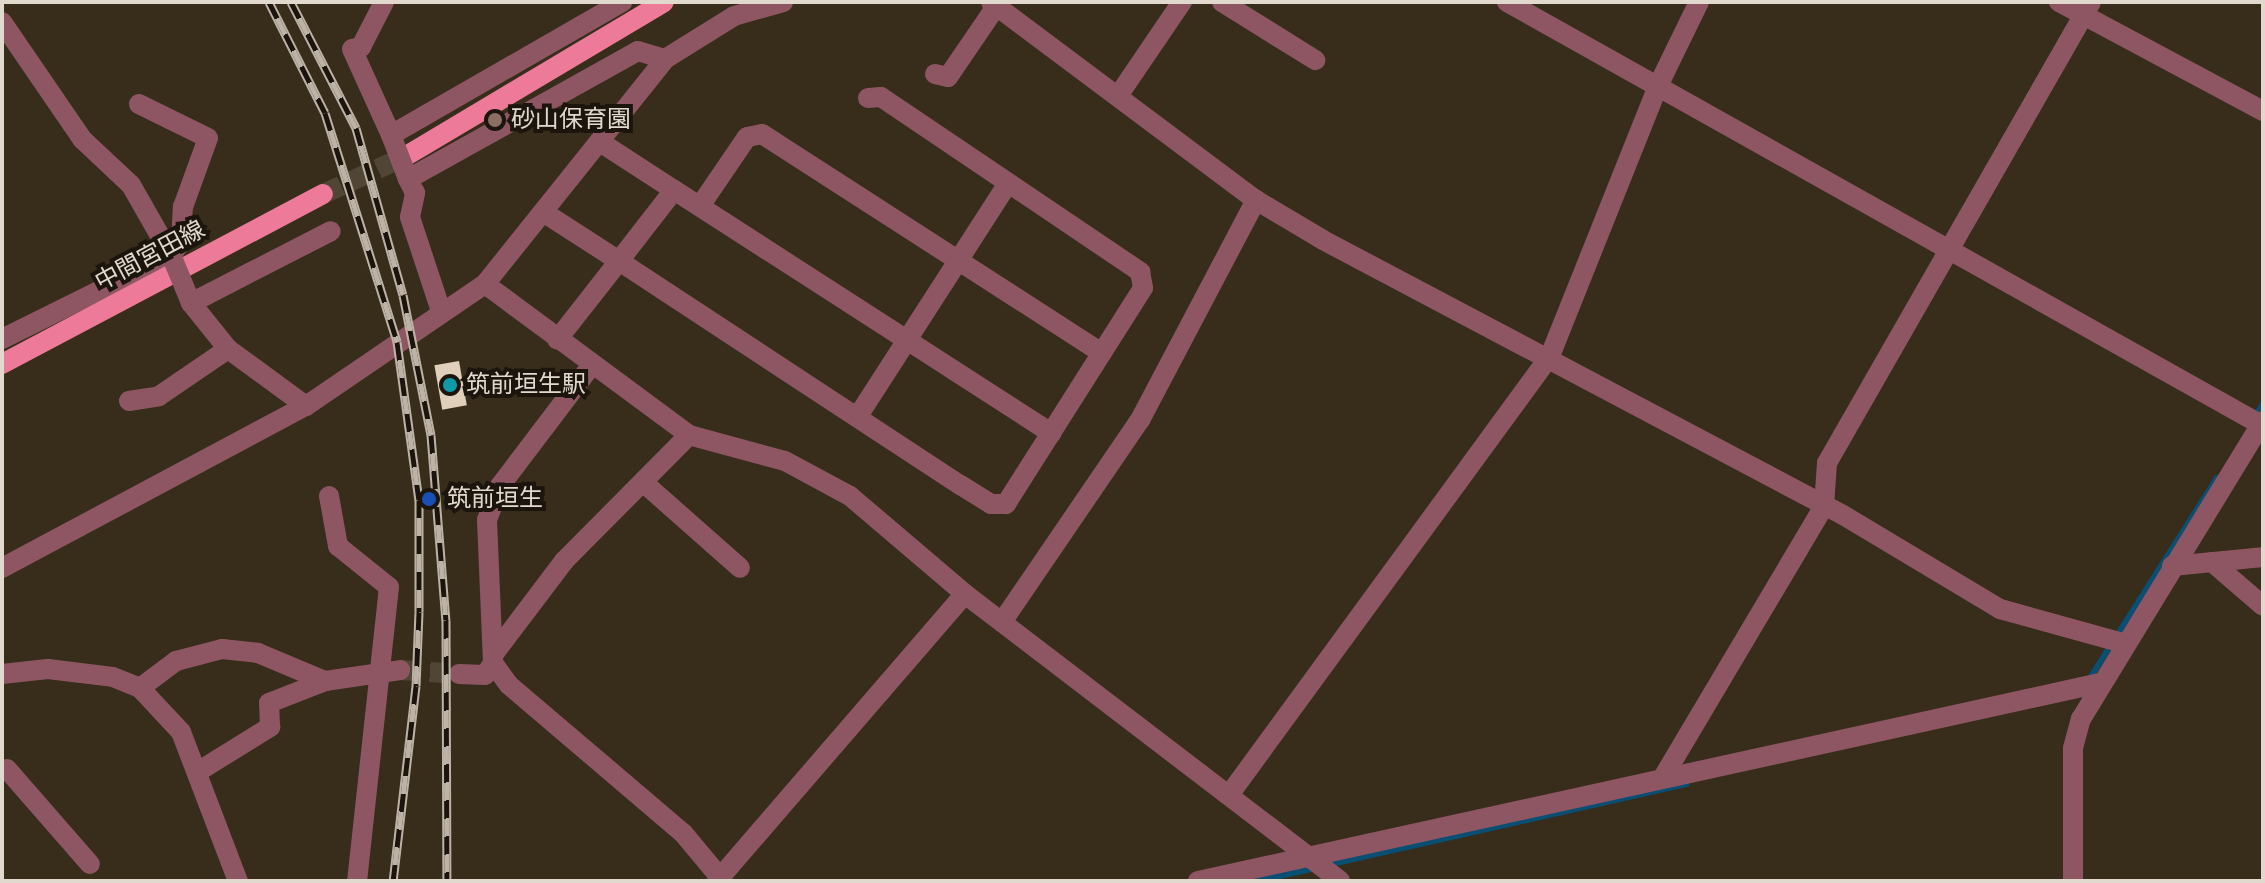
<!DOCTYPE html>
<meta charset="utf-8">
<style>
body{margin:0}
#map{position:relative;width:2265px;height:883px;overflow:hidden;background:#382c1b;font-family:"Source Sans 3","Noto Sans JP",sans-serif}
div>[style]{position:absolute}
.stream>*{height:6px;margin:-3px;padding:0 3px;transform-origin:3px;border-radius:3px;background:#094e73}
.building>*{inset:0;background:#e0cfbb;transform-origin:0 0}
.minor-tunnel>*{height:20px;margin-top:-10px;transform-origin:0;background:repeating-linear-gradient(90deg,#514636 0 20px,transparent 0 30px)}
.primary-tunnel>*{height:20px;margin-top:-10px;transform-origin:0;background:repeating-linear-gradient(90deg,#514636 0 20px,transparent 0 30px)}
.minor>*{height:20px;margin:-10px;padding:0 10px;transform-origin:10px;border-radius:10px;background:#8e5663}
.tertiary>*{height:20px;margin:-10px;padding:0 10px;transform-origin:10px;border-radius:10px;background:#8e5663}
.primary>*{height:20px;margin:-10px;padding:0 10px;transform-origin:10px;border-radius:10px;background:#ec7a98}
.rail>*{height:9px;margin-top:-4.5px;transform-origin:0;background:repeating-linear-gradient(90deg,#1b150e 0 18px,#bcb3a6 0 36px);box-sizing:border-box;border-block:2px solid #bcb3a6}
.minor-bridge>*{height:20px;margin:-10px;padding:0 10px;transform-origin:10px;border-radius:10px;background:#8e5663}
.dots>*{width:22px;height:22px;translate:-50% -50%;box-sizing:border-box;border:4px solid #1b150e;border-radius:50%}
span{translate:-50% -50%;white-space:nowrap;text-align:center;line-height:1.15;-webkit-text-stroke:8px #1b150e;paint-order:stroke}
.poi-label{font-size:24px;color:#e1d9ce}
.left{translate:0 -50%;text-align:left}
.street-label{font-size:24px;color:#e1d9ce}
.frame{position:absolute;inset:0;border:4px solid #e1d9ce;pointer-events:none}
</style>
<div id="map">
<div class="stream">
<div style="left:2254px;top:418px;width:17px;rotate:-57deg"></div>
<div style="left:2090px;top:678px;width:237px;rotate:-57.6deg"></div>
<div style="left:1327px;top:865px;width:369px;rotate:-12.7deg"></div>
<div style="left:1257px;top:881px;width:60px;rotate:-12.4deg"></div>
</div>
<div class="building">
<div style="left:459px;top:361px;width:45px;height:25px;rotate:80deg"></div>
</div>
<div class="minor-tunnel">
<div style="left:400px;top:670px;width:59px;rotate:3.9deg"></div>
</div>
<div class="primary-tunnel">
<div style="left:323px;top:194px;width:91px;rotate:-24.6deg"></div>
</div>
<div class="minor">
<div style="left:384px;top:2px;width:51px;rotate:117.1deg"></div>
<div style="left:361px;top:47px;width:9px;rotate:167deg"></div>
<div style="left:352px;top:49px;width:94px;rotate:65.6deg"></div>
<div style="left:391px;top:135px;width:267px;rotate:-29.9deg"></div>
<div style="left:991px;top:2px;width:331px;rotate:36.8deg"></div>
<div style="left:1256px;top:200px;width:78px;rotate:30.8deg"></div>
<div style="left:1323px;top:240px;width:588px;rotate:27.87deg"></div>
<div style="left:1843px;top:515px;width:183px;rotate:30.9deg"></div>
<div style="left:2000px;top:609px;width:128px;rotate:15.5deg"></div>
<div style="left:1222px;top:2px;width:110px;rotate:31.9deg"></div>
<div style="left:1507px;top:2px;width:863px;rotate:29.27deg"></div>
<div style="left:2059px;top:2px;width:231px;rotate:28.1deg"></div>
<div style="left:2px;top:22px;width:142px;rotate:55.6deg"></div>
<div style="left:82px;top:139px;width:67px;rotate:43.2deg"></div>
<div style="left:131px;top:185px;width:81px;rotate:60.3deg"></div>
<div style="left:935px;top:74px;width:13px;rotate:13deg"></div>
<div style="left:948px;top:77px;width:83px;rotate:-55.7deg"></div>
<div style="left:1118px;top:96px;width:114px;rotate:-55.8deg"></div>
<div style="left:868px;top:98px;width:13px;rotate:-4deg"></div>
<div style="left:881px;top:97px;width:313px;rotate:34deg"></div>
<div style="left:1140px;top:272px;width:16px;rotate:79deg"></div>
<div style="left:1143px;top:288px;width:256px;rotate:122.4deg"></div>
<div style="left:1006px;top:504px;width:15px;rotate:180deg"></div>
<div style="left:991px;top:504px;width:36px;rotate:-148deg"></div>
<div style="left:960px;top:485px;width:408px;rotate:-146.7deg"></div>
<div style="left:619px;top:261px;width:90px;rotate:-52.2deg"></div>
<div style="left:674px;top:190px;width:449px;rotate:32.8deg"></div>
<div style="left:600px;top:142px;width:88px;rotate:33deg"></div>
<div style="left:700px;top:206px;width:83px;rotate:-55.7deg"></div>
<div style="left:747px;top:137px;width:15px;rotate:-11deg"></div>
<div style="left:762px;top:134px;width:404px;rotate:32.8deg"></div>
<div style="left:543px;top:212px;width:90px;rotate:32.8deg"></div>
<div style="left:619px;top:261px;width:100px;rotate:128.1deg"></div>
<div style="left:485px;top:284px;width:254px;rotate:36.5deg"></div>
<div style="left:689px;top:435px;width:99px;rotate:15.2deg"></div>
<div style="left:785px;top:461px;width:74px;rotate:28.3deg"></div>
<div style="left:850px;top:496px;width:151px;rotate:40.4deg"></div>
<div style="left:965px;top:594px;width:472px;rotate:37.4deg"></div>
<div style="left:441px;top:311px;width:99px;rotate:-108.3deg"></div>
<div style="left:410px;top:217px;width:25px;rotate:-78deg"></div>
<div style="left:415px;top:193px;width:16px;rotate:-117deg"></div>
<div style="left:408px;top:179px;width:263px;rotate:-29.1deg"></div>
<div style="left:638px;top:51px;width:28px;rotate:17deg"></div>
<div style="left:2px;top:339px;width:189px;rotate:-26.4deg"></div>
<div style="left:171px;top:255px;width:16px;rotate:-52deg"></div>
<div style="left:181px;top:242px;width:35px;rotate:-87deg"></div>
<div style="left:183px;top:207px;width:73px;rotate:-70.1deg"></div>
<div style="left:208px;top:138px;width:77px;rotate:-153.8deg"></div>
<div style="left:591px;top:366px;width:151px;rotate:127.2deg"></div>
<div style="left:500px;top:486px;width:36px;rotate:111deg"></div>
<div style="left:487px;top:520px;width:143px;rotate:87.6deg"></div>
<div style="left:493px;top:663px;width:27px;rotate:54deg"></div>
<div style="left:509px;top:685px;width:228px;rotate:40.4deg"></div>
<div style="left:683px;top:833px;width:62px;rotate:50.2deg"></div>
<div style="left:129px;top:401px;width:30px;rotate:-9deg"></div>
<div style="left:159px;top:396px;width:83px;rotate:-34.3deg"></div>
<div style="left:306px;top:406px;width:97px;rotate:-143.8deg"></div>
<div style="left:228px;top:349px;width:59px;rotate:-128.8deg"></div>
<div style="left:191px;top:303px;width:157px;rotate:-27.2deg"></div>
<div style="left:858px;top:416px;width:277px;rotate:-57.2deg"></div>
<div style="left:644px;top:483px;width:128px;rotate:41.5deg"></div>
<div style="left:329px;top:496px;width:51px;rotate:79.8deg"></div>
<div style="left:338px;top:546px;width:65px;rotate:38.8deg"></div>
<div style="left:389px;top:587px;width:296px;rotate:96.2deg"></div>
<div style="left:2212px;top:562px;width:67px;rotate:40.8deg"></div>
<div style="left:2172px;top:566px;width:91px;rotate:-5.6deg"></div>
<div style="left:1002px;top:622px;width:245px;rotate:-55.7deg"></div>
<div style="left:1140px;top:420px;width:249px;rotate:-62.2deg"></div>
<div style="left:493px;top:655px;width:118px;rotate:-52.9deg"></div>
<div style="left:564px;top:561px;width:177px;rotate:-45.2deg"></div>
<div style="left:2px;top:674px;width:46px;rotate:-6.2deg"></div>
<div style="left:48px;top:669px;width:65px;rotate:7deg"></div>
<div style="left:113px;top:677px;width:29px;rotate:22deg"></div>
<div style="left:140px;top:688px;width:60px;rotate:47deg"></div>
<div style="left:181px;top:732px;width:160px;rotate:69.1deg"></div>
<div style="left:459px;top:674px;width:26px;rotate:2deg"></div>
<div style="left:485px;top:675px;width:14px;rotate:-56deg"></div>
<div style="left:140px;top:688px;width:45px;rotate:-36.9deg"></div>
<div style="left:176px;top:661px;width:48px;rotate:-14.6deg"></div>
<div style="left:222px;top:649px;width:36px;rotate:6deg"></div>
<div style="left:258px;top:653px;width:73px;rotate:22.7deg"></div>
<div style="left:325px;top:681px;width:76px;rotate:-8.3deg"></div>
<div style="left:7px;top:769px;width:126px;rotate:48.9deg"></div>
<div style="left:199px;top:771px;width:84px;rotate:-31.8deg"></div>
<div style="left:270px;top:727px;width:24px;rotate:-92deg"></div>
<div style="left:269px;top:703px;width:60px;rotate:-21.4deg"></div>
<div style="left:1662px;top:779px;width:317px;rotate:-59.3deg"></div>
<div style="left:1824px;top:506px;width:43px;rotate:-86deg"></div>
<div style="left:1827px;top:463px;width:531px;rotate:-60.2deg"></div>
<div style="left:1229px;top:795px;width:544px;rotate:-53.83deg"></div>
<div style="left:1550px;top:356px;width:291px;rotate:-68.2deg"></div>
<div style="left:1658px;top:86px;width:93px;rotate:-64deg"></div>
<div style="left:717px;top:881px;width:379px;rotate:-49.2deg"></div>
<div style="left:1198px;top:881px;width:923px;rotate:-12.38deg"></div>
<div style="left:2073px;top:881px;width:133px;rotate:-90deg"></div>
<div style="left:2073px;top:748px;width:30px;rotate:-75deg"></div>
<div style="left:2081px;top:719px;width:349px;rotate:-58.6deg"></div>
</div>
<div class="tertiary">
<div style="left:2px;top:568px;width:344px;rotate:-28.1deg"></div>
<div style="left:306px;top:406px;width:217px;rotate:-34.3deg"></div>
<div style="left:485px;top:284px;width:288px;rotate:-51.3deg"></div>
<div style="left:665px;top:59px;width:81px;rotate:-31.9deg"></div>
<div style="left:734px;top:16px;width:51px;rotate:-15.9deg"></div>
</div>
<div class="primary">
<div style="left:406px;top:156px;width:300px;rotate:-30.8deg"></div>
<div style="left:2px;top:364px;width:363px;rotate:-27.9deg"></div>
</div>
<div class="rail">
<div style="left:269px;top:2px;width:124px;rotate:63.2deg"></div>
<div style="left:325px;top:113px;width:240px;rotate:72.5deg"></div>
<div style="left:397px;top:342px;width:160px;rotate:82.1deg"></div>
<div style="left:419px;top:500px;width:112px;rotate:90deg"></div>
<div style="left:419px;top:612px;width:74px;rotate:92.3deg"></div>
<div style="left:416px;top:686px;width:196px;rotate:96.7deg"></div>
<div style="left:291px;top:2px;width:142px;rotate:62.7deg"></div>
<div style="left:356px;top:128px;width:173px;rotate:74.3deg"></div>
<div style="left:403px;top:295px;width:143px;rotate:78.7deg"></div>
<div style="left:431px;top:435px;width:186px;rotate:85.4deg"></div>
<div style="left:446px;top:620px;width:261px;rotate:89.8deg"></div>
</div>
<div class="minor-bridge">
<div style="left:391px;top:135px;width:47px;rotate:68.9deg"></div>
<div style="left:171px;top:255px;width:52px;rotate:67.4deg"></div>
</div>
<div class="dots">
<div style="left:495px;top:120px;background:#8d6e63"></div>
<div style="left:450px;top:385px;background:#0f9aa8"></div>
<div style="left:429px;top:499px;background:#1a4fb4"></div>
</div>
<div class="poi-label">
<span class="left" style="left:511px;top:120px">砂山保育園</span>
<span class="left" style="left:466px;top:385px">筑前垣生駅</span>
<span class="left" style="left:447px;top:499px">筑前垣生</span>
</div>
<div class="street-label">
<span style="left:150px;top:256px;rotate:-28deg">中間宮田線</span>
</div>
<div class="frame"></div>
</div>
